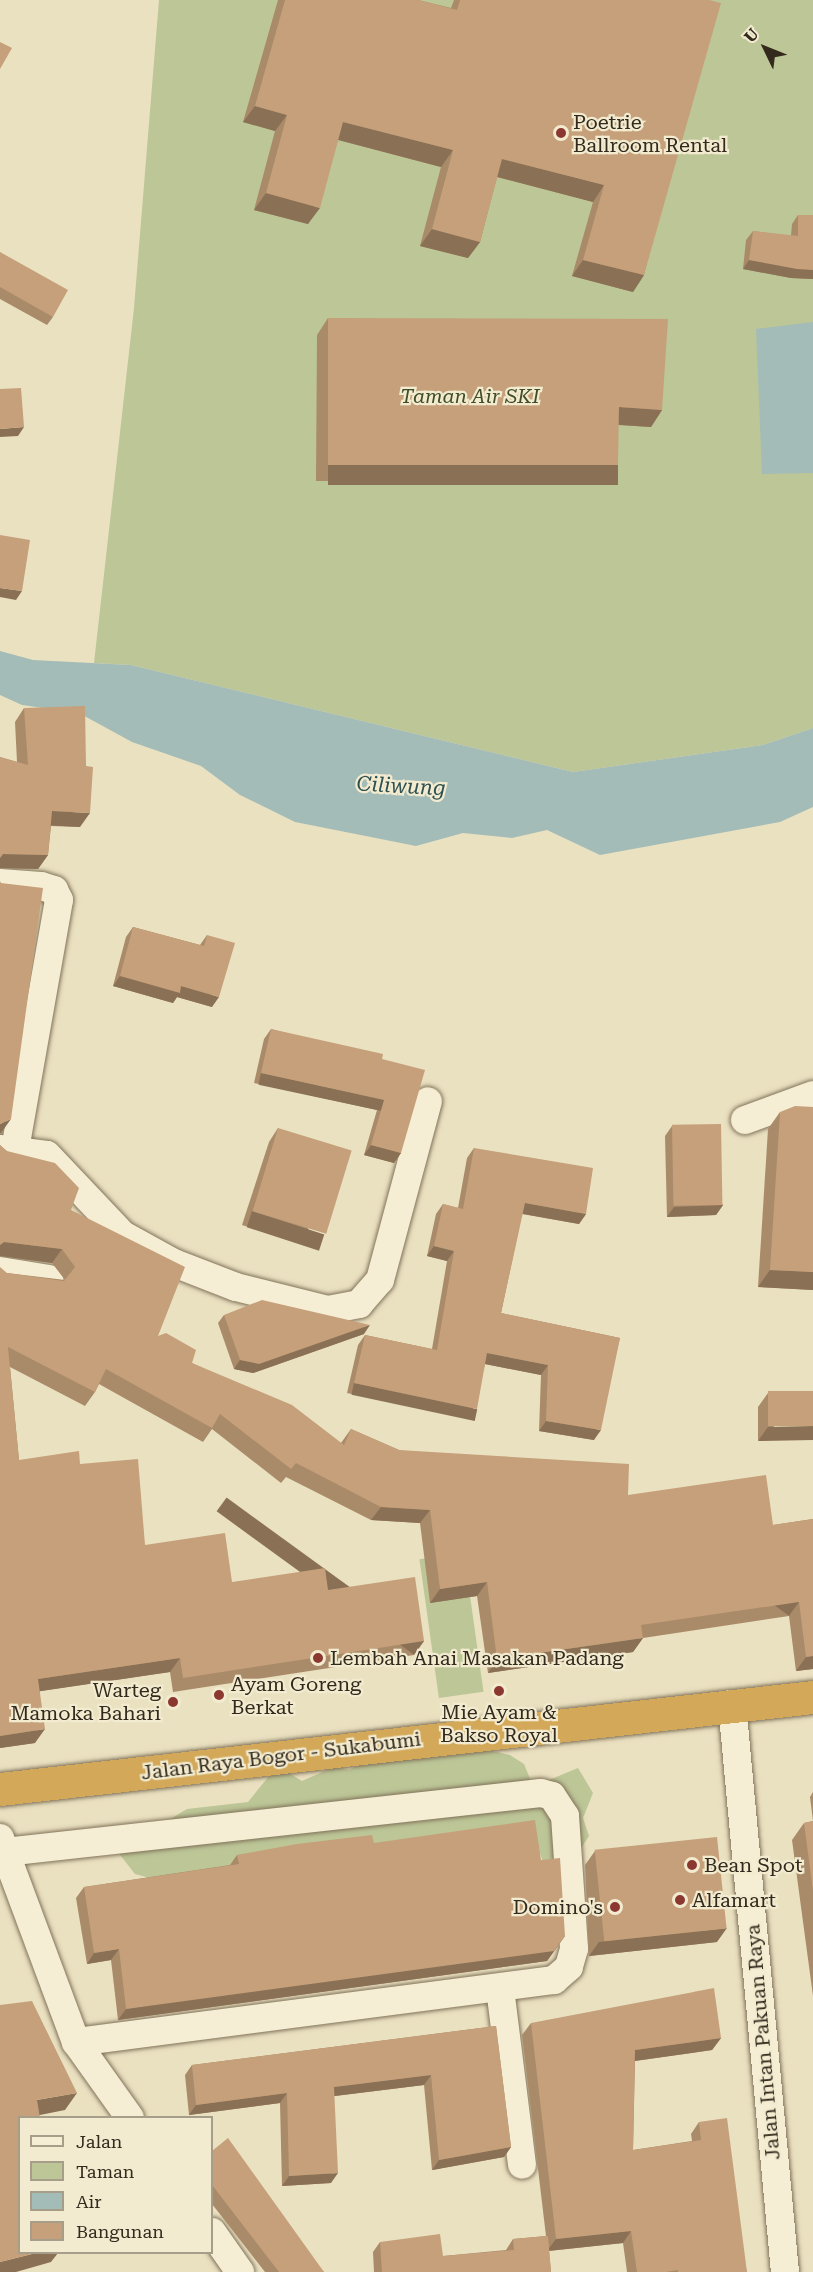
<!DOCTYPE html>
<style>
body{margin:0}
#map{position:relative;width:813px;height:2272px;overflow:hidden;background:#eae1c1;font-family:"Roboto Serif",serif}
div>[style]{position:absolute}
.green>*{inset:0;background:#bcc697;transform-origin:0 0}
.water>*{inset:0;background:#a4bcb7}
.roads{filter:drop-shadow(0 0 2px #82735a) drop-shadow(0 0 2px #82735a)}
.street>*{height:28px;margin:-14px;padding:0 14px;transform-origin:14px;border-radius:14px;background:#f5eed4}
.highway>*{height:33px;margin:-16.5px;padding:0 16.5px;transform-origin:16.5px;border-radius:16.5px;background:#d3a858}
.wall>*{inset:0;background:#a98a69}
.shaded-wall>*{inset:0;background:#8a7055;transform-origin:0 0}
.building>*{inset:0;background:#c5a07a;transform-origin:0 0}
.dots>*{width:16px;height:16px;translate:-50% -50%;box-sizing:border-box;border:3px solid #f2ebd0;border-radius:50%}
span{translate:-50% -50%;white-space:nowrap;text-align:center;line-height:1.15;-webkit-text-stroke:4.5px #f2ebd0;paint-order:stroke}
.poi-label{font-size:20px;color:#332a1d}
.left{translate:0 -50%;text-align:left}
.right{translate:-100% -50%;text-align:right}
.park-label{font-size:20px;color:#404d26;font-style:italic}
.street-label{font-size:20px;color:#332a1d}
.water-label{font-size:21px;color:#2e5051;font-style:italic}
.legend{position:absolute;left:18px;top:2116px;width:195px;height:138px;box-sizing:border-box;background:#f2ebd0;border:2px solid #a69e88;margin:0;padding:8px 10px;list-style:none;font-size:18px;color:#332a1d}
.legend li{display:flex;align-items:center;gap:12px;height:30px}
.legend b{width:30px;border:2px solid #a69e88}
.north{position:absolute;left:735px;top:18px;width:60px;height:60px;-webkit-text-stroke:4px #f2ebd0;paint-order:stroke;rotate:313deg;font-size:16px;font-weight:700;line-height:24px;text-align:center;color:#332a1d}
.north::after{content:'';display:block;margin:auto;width:21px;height:27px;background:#332a1d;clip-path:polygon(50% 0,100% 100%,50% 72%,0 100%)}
</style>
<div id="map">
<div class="green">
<div style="clip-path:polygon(159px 0,813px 0,813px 728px,763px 745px,573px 772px,131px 665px,94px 663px,134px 308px)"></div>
<div style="left:464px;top:1553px;width:140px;height:45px;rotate:82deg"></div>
<div style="clip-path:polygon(484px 1749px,510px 1755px,524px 1764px,531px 1781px,549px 1780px,578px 1768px,593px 1793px,583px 1818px,589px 1836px,553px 1891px,534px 1836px,204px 1893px,135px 1874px,117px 1851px,187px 1809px,248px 1802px,269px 1776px,289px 1773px,302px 1781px,336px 1766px,349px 1770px,365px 1761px)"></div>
</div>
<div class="water">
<div style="clip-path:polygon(813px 322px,813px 473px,762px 474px,756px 329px)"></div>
<div style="clip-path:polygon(0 651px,33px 660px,131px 665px,573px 772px,763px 745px,813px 728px,813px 807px,780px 822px,600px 855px,547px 830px,512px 838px,463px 833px,416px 846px,295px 822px,240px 795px,201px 766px,132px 742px,79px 713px,22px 705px,0 695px)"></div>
</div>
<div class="roads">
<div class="street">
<div style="left:0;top:883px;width:41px;rotate:4.2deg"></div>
<div style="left:41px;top:886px;width:14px;rotate:17deg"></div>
<div style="left:54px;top:890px;width:11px;rotate:63deg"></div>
<div style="left:59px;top:900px;width:254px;rotate:100deg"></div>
<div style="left:745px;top:1120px;width:72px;rotate:-20.2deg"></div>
<div style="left:0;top:1149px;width:47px;rotate:7.3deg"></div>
<div style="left:47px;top:1155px;width:110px;rotate:46.5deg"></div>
<div style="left:123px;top:1235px;width:58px;rotate:28.8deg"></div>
<div style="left:174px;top:1263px;width:66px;rotate:21.2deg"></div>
<div style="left:236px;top:1287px;width:95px;rotate:14deg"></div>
<div style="left:328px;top:1310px;width:32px;rotate:-11deg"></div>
<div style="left:359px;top:1304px;width:32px;rotate:-49deg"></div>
<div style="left:380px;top:1280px;width:185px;rotate:-75deg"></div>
<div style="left:0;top:1271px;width:50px;rotate:9.3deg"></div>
<div style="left:732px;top:1704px;width:570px;rotate:84.67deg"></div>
<div style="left:0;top:1838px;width:218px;rotate:69.6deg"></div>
<div style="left:76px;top:2042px;width:93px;rotate:54.6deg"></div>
<div style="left:5px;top:1852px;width:539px;rotate:-6.28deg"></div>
<div style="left:541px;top:1793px;width:11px;rotate:15deg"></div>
<div style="left:552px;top:1796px;width:24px;rotate:57deg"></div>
<div style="left:565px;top:1816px;width:133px;rotate:86.1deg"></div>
<div style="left:574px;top:1949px;width:19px;rotate:106deg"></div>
<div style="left:569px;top:1967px;width:20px;rotate:139deg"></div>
<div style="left:554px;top:1980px;width:482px;rotate:172.6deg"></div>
<div style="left:500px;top:1988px;width:178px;rotate:82.9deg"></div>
<div style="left:212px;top:2232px;width:49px;rotate:55deg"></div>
</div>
<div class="highway">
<div style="left:0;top:1789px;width:818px;rotate:-6.46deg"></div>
</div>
</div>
<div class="wall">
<div style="clip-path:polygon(278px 0,418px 0,451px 8px,454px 0,709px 0,644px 275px,633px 292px,572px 276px,593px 202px,497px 177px,480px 242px,468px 258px,420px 246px,441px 167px,338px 140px,308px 224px,254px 210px,275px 131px,243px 122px)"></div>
<div style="clip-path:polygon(798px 215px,813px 215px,813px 279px,791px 278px,743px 269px,746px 240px,753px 231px,791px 236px,792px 224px)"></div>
<div style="clip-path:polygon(0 252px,53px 317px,47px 325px,0 299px)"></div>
<div style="clip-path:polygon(328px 318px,662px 410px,651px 427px,618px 425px,606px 482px,316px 481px,317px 335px)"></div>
<div style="clip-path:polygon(24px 708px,80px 827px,51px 826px,48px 855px,38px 869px,0 868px,0 757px,17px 762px,15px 722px)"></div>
<div style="clip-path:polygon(133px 927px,200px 945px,207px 935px,212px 1007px,177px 997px,173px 1003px,113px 986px,126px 937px)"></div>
<div style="clip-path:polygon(271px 1029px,382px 1059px,401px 1153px,394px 1163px,364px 1155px,377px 1110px,254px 1083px,264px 1039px)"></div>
<div style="clip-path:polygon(780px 1112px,813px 1290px,758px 1287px,768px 1129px)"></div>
<div style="clip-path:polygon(672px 1126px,723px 1205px,716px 1215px,667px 1217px,665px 1136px)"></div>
<div style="clip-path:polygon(278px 1128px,314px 1248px,242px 1225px,269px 1142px)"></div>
<div style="clip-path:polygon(0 1145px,71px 1210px,158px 1336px,192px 1363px,341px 1443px,351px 1429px,399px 1450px,628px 1495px,773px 1525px,813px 1519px,813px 1669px,796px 1671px,789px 1616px,643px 1638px,633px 1652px,488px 1673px,477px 1596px,430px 1603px,420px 1523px,371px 1520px,286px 1477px,281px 1483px,212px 1429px,203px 1442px,99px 1384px,95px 1392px,85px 1406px,10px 1367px,19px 1460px,80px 1464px,145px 1545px,232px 1582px,328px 1590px,424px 1641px,414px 1655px,173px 1692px,170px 1672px,40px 1691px,35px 1743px,0 1748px,7px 1273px,65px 1280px,52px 1263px,0 1256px)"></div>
<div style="clip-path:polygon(474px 1148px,586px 1214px,579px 1224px,522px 1214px,501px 1313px,620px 1338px,594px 1440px,539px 1431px,541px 1375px,485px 1364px,470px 1419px,347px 1393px,358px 1345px,365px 1335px,432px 1349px,447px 1261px,427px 1256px,436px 1214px,443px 1204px,458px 1208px,467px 1158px)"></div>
<div style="clip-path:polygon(224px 1315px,364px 1334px,253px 1373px,234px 1369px,218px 1323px)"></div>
<div style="clip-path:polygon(813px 1391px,758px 1441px,758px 1407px,768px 1393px)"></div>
<div style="clip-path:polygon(813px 1792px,813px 1996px,792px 1840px,804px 1823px,813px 1821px,810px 1797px)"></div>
<div style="clip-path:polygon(374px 1843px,541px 1860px,557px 1947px,547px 1961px,118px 2020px,111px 1960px,87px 1964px,76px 1898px,84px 1887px,230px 1865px,237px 1855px)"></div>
<div style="clip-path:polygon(595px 1851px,717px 1942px,589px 1956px,585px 1865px)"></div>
<div style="clip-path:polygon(531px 2023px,721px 2038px,712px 2050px,635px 2061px,633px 2150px,692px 2141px,691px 2134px,699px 2122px,747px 2272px,627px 2272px,623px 2243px,549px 2251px,551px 2272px,374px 2272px,373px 2252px,380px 2242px,443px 2256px,506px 2250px,513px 2239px,546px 2236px,522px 2035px)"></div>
<div style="clip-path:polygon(496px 2026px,511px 2147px,504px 2157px,432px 2170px,424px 2085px,334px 2096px,331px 2183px,282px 2186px,280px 2103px,189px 2115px,185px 2075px,192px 2065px)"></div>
<div style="clip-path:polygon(212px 2151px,324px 2272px,265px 2272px,212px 2204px)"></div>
</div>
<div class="shaded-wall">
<div style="clip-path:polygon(255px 106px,287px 115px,275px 131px,243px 122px)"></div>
<div style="clip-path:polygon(343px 122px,453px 150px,441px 167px,331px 138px)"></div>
<div style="clip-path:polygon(502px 159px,604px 185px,593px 202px,490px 175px)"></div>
<div style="clip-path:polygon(266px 193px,320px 208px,308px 224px,254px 210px)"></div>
<div style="clip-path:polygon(432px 229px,480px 242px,468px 258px,420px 246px)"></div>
<div style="clip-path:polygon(583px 260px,644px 275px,633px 292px,572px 276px)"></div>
<div style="clip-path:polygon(749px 260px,813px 270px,813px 279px,791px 278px,743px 269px)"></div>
<div style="clip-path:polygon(619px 407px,662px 410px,651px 427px,607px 424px)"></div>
<div style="clip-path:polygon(24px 427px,18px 436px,0 437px,0 429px)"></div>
<div style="left:328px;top:465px;width:290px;height:20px"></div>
<div style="clip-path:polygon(0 588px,22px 591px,16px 600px,0 597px)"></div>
<div style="clip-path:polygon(52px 811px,90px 813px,80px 827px,43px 825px)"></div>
<div style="clip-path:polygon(3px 854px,48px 855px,38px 869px,0 868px,0 858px)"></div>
<div style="clip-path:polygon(120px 976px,181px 986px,219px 997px,212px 1007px,177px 997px,173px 1003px,113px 986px)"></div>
<div style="left:261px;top:1073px;width:126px;height:12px;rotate:12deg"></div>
<div style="clip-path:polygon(11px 1119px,1px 1133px,0 1133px,0 1124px)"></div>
<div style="clip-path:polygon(371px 1145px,401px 1153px,394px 1163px,364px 1155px)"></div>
<div style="clip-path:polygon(525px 1203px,586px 1214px,579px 1224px,518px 1213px)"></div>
<div style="clip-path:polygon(723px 1205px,716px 1215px,667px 1217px,674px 1207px)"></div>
<div style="left:252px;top:1211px;width:76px;height:17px;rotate:18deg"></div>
<div style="clip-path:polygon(4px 1242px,62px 1249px,52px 1263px,0 1256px,0 1245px)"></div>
<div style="clip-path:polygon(434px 1246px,454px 1251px,447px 1261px,427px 1256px)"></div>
<div style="clip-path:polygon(770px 1270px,813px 1272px,813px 1290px,758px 1287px)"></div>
<div style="clip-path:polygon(370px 1325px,364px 1334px,253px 1373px,234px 1369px,240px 1360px)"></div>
<div style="clip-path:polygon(487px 1353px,548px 1365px,541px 1375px,480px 1363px)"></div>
<div style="left:354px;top:1383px;width:126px;height:12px;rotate:12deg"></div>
<div style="clip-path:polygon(546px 1421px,601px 1430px,594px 1440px,539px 1431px)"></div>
<div style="clip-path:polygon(813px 1426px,813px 1440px,758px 1441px,768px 1427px)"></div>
<div style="clip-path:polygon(381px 1507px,430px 1510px,420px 1523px,371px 1520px)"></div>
<div style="clip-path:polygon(487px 1582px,477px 1596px,430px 1603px,440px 1589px)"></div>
<div style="left:799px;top:1602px;width:17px;height:160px;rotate:126deg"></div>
<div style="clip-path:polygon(643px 1638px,633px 1652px,488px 1673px,497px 1659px)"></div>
<div style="left:424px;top:1641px;width:17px;height:244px;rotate:126deg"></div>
<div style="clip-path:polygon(813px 1656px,813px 1669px,796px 1671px,806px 1657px)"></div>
<div style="clip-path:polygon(180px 1658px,170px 1672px,28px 1693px,38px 1679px)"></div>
<div style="clip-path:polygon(45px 1729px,35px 1743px,0 1748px,0 1736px)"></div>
<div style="clip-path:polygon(727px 1928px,717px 1942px,589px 1956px,599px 1942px)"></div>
<div style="clip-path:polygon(565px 1936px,547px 1961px,118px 2020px,126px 2009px)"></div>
<div style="clip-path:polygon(119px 1949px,111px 1960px,87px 1964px,94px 1953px)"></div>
<div style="clip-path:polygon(721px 2038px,712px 2050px,627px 2062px,635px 2050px)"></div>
<div style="clip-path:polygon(431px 2075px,424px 2085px,327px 2097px,334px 2087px)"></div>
<div style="clip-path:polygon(77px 2093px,65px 2110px,25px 2118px,37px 2100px)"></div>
<div style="clip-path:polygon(287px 2093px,280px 2103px,189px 2115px,196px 2105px)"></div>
<div style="clip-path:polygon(511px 2147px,504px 2157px,432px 2170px,439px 2160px)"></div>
<div style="clip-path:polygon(338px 2173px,331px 2183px,282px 2186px,289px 2176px)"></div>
<div style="clip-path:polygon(631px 2231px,623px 2243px,547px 2251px,556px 2239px)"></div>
<div style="clip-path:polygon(36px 2253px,58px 2253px,51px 2262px,16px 2272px,0 2272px,0 2262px)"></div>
</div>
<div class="building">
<div style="clip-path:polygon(285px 0,418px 0,457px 10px,460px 0,709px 0,721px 3px,644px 275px,583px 260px,604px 185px,502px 159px,480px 242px,432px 229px,453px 150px,343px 122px,320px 208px,266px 193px,287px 115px,255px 106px)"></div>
<div style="clip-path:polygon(0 42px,12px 48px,0 69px)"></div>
<div style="clip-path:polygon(798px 215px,813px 215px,813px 270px,797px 269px,749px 260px,753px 231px,798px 236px)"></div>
<div style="clip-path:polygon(0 252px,68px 290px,53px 317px,0 287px)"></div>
<div style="clip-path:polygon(328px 318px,668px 319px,662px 410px,619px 407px,618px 465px,328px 465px)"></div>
<div style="clip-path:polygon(21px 388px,24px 427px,0 429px,0 389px)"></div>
<div style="clip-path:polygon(0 535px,30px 540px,22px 591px,0 588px)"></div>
<div style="clip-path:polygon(85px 706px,86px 766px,93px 767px,90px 813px,52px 811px,48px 855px,3px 854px,0 858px,0 757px,28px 765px,24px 708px)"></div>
<div style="clip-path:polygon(0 881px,1px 883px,43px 888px,11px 1119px,0 1124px)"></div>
<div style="clip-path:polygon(133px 927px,204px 946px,207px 935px,235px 943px,219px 997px,181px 986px,180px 993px,120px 976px)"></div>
<div style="clip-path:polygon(271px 1029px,383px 1054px,382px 1059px,425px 1070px,401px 1153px,371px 1145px,384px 1100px,261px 1073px)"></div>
<div style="clip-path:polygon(795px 1106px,813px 1107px,813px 1272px,770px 1270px,780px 1112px)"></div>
<div style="left:721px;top:1124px;width:81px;height:49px;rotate:89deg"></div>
<div style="left:278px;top:1128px;width:77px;height:87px;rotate:17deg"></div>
<div style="clip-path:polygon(0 1145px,7px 1151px,55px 1163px,79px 1188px,71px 1210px,185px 1267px,158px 1336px,166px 1333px,196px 1350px,192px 1363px,292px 1405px,344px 1445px,351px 1429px,399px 1450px,629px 1464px,628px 1495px,766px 1475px,773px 1525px,813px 1519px,813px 1656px,806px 1657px,799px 1602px,641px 1625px,643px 1638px,497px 1659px,487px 1582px,440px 1589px,430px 1510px,381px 1507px,296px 1463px,291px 1469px,220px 1414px,212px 1428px,106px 1369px,95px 1392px,8px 1347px,19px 1460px,79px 1451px,80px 1464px,138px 1459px,145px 1545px,225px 1533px,232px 1582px,325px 1568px,328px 1590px,415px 1577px,424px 1641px,183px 1678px,180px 1658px,38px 1679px,45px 1729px,0 1736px,0 1267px,7px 1273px,64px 1281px,75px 1267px,62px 1249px,4px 1242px,0 1245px)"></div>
<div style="clip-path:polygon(474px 1148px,593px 1168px,586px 1214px,525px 1203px,501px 1313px,620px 1338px,601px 1430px,546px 1421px,548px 1365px,487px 1353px,477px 1409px,354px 1383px,365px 1335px,437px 1350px,454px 1251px,434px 1246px,443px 1204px,463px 1209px)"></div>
<div style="clip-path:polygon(262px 1300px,370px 1325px,259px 1364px,240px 1360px,224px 1315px)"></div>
<div style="left:813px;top:1391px;width:35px;height:45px;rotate:90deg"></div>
<div style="clip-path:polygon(535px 1820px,541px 1860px,560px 1858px,565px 1936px,554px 1951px,126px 2009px,119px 1949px,94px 1953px,84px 1887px,239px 1864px,237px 1855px,297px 1844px,372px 1835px,374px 1843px)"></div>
<div style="clip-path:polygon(813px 1821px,813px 1891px,804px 1823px)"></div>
<div style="left:717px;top:1837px;width:92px;height:123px;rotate:84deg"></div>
<div style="clip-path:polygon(714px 1988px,721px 2038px,635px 2050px,633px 2150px,701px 2140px,699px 2122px,727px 2118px,747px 2272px,678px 2272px,678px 2270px,666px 2272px,637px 2272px,631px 2231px,556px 2239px,531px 2023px)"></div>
<div style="clip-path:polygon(32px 2001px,77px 2093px,37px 2100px,40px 2118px,20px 2118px,20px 2253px,36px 2253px,0 2262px,0 2005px)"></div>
<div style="clip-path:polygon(496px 2026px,511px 2147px,439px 2160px,431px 2075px,334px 2087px,338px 2173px,289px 2176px,287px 2093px,196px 2105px,192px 2065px)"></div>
<div style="clip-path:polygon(228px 2138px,324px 2272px,279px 2272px,212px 2185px,212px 2151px)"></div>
<div style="clip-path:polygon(440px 2234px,443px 2256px,514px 2250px,513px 2239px,548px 2236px,551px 2272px,382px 2272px,380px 2242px)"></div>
</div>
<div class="dots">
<div style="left:561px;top:133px;background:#8b3830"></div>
<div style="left:318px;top:1658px;background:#8b3830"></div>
<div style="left:499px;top:1691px;background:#8b3830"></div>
<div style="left:219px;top:1695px;background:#8b3830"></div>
<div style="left:173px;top:1702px;background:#8b3830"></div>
<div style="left:692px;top:1865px;background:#8b3830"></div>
<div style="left:680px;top:1900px;background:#8b3830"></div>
<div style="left:615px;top:1907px;background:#8b3830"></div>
</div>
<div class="poi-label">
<span class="left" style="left:573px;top:134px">Poetrie<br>Ballroom Rental</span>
<span class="left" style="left:330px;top:1658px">Lembah Anai Masakan Padang</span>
<span class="left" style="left:231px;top:1696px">Ayam Goreng<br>Berkat</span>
<span class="right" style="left:161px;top:1702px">Warteg<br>Mamoka Bahari</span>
<span style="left:499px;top:1724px">Mie Ayam &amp;<br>Bakso Royal</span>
<span class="left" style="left:704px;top:1865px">Bean Spot</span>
<span class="left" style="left:692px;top:1900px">Alfamart</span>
<span class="right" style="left:603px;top:1907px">Domino's</span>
</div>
<div class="park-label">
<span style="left:470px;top:396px">Taman Air SKI</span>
</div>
<div class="street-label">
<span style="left:281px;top:1756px;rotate:-7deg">Jalan Raya Bogor - Sukabumi</span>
<span style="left:763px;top:2042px;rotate:-95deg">Jalan Intan Pakuan Raya</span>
</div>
<div class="water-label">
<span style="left:401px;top:786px;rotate:3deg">Ciliwung</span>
</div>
<ul class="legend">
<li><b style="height:8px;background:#f5eed4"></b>Jalan</li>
<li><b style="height:16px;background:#bcc697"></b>Taman</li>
<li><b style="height:16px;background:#a4bcb7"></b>Air</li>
<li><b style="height:16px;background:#c5a07a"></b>Bangunan</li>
</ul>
<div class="north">U</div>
</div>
